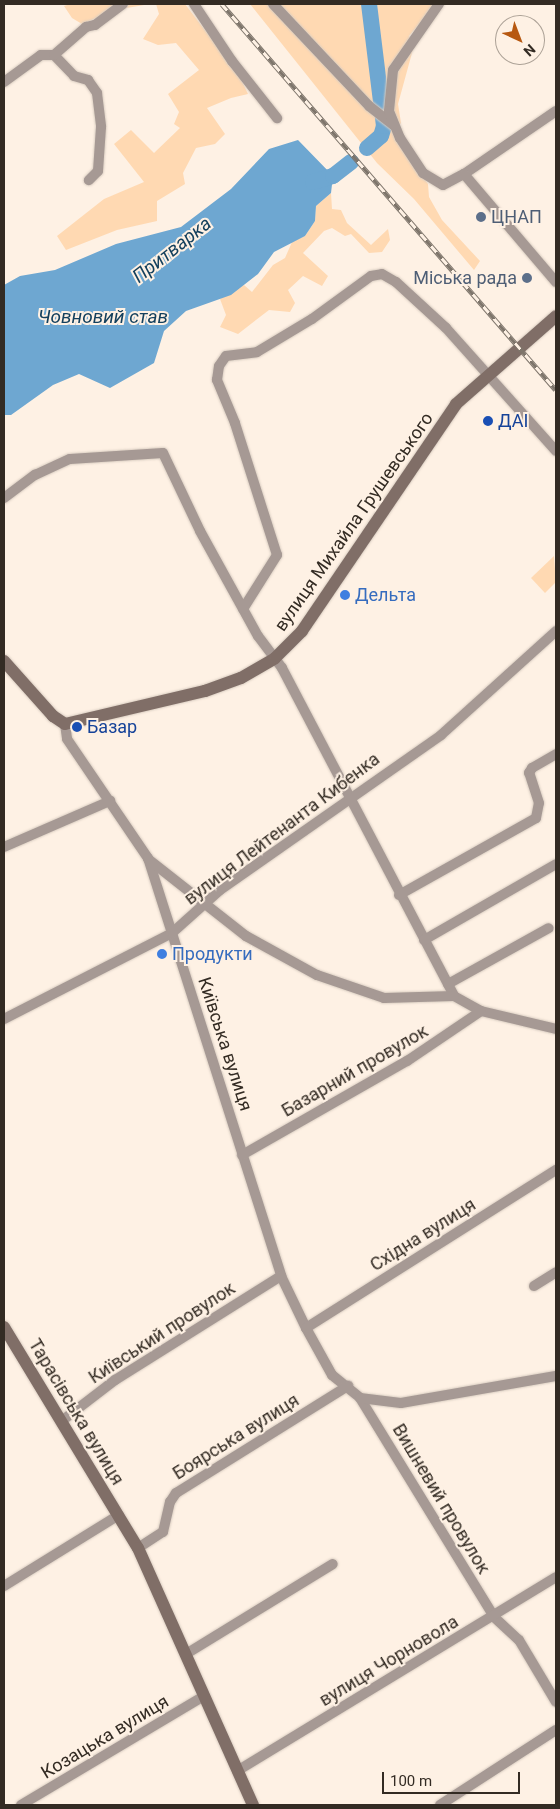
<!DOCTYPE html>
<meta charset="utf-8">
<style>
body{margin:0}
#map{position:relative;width:560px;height:1809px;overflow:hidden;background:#fef1e4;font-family:Roboto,sans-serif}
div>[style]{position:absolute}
.green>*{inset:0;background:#ffd9b2}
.water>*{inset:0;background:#6ea7d1}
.river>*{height:16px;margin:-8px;padding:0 8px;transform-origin:8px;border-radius:8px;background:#6ea7d1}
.roads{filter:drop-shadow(0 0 1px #d9cdc1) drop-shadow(0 0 1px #d9cdc1)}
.street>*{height:10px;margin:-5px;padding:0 5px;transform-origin:5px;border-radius:5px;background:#a69994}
.secondary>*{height:12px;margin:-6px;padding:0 6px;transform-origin:6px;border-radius:6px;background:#806e67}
.rail>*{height:4.5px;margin-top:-2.25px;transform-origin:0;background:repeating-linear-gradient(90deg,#fef1e4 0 8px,#7e756b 0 16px);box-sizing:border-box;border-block:1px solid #7e756b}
.dots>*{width:14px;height:14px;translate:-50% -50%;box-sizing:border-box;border:2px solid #fef1e4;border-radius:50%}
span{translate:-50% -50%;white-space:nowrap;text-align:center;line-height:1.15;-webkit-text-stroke:4px #fef1e4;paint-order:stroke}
.service-label{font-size:18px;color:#4e5e75}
.left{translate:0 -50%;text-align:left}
.right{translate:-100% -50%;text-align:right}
.transit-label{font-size:18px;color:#164399}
.street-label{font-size:18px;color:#332b23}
.shop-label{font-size:18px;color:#366cbe}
.water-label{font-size:19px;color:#14405d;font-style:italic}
.frame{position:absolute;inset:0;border:5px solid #332b23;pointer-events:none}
.north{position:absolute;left:495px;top:15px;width:50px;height:50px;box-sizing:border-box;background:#fef1e4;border:1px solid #ada297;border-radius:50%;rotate:137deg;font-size:14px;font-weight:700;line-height:20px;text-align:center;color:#332b23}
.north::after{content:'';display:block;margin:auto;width:18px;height:22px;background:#b75810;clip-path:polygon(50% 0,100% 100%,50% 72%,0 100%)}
.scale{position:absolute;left:382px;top:1772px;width:138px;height:22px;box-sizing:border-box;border:2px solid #332b23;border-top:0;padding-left:6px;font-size:15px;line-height:18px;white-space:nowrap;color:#332b23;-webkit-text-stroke:4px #fef1e4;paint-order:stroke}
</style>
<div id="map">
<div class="green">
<div style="clip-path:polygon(70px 4px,150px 4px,115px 10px,82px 24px,72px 18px,64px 6px)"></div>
<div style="clip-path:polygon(156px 4px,185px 4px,239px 75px,248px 94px,231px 98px,207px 108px,225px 134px,215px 144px,196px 148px,183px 173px,185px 184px,157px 201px,157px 221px,117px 230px,66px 250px,57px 236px,104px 199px,144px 182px,114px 144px,131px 130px,154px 153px,180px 128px,174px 124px,179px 112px,168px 94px,199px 70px,176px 43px,158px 45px,143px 39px,159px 14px)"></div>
<div style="clip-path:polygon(250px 4px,436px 4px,409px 36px,415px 42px,398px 104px,401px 123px,393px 134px,428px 184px,429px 197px,442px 220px,480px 261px,474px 270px,414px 199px,377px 163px)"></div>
<div style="clip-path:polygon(331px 193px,332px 209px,341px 210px,347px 223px,371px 245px,388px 229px,390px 240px,382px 252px,369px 253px,351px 234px,345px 236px,332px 228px,324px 231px,303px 253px,328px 276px,322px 286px,303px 276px,288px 290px,295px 303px,290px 312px,269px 310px,238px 334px,220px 327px,226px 315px,220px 299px,244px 285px,252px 292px,273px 265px,285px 258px,292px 242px,305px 236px,315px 221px,316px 206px)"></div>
<div style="clip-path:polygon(554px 556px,556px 582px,545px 593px,531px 578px)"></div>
</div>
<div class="water">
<div style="clip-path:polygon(298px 140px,333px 176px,331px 193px,316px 206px,315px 221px,305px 236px,274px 252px,258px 274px,231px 295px,186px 311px,164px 331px,154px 363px,110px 388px,79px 374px,53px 385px,11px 415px,4px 415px,4px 285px,20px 276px,55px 270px,116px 244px,181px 227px,231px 189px,269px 149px)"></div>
</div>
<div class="river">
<div style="left:367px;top:148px;width:18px;rotate:-41deg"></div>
<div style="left:381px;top:136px;width:10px;rotate:-73deg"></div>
<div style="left:384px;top:126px;width:123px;rotate:-97deg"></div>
<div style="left:313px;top:182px;width:21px;rotate:-17deg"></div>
<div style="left:333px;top:176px;width:23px;rotate:-38deg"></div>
</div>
<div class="roads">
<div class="street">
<div style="left:194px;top:4px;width:69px;rotate:56.3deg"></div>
<div style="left:232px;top:61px;width:73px;rotate:51.7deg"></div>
<div style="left:273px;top:4px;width:140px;rotate:46.7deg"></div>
<div style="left:369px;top:106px;width:31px;rotate:38deg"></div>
<div style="left:439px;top:4px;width:80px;rotate:124.9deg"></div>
<div style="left:393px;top:70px;width:41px;rotate:95.6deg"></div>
<div style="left:389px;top:111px;width:29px;rotate:68deg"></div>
<div style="left:400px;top:138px;width:42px;rotate:56.7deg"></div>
<div style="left:423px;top:173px;width:23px;rotate:31deg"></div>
<div style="left:443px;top:185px;width:24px;rotate:-28deg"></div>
<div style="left:54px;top:55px;width:29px;rotate:46deg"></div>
<div style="left:74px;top:76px;width:15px;rotate:16deg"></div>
<div style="left:88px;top:80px;width:16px;rotate:55deg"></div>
<div style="left:97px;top:93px;width:34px;rotate:83deg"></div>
<div style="left:101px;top:127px;width:44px;rotate:93.9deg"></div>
<div style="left:98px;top:171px;width:13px;rotate:135deg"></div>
<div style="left:4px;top:82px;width:46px;rotate:-36.1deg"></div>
<div style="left:41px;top:55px;width:13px"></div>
<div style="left:54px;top:55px;width:43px;rotate:-41.2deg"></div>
<div style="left:86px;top:27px;width:9px;rotate:-13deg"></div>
<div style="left:95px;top:25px;width:35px;rotate:-37deg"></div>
<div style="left:556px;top:111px;width:112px;rotate:145.6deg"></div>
<div style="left:464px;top:174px;width:142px;rotate:49.6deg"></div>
<div style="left:4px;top:498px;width:39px;rotate:-37deg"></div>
<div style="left:35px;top:475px;width:38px;rotate:-25deg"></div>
<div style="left:70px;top:459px;width:93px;rotate:-3.7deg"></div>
<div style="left:163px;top:453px;width:86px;rotate:64.6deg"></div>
<div style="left:200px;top:531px;width:120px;rotate:61.1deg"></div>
<div style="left:258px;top:636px;width:40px;rotate:53deg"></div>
<div style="left:282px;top:668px;width:370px;rotate:62.3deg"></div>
<div style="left:454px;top:996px;width:31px;rotate:29deg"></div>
<div style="left:481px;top:1011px;width:77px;rotate:13.5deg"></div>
<div style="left:243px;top:609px;width:64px;rotate:-57.8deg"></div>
<div style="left:277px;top:555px;width:139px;rotate:-107.7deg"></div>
<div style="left:235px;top:423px;width:47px;rotate:-112.7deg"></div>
<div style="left:217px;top:380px;width:14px;rotate:-82deg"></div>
<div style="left:219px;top:366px;width:12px;rotate:-55deg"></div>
<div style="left:226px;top:356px;width:31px;rotate:-7deg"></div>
<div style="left:257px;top:352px;width:64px;rotate:-31deg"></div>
<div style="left:312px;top:319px;width:73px;rotate:-36.1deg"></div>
<div style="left:371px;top:276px;width:11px;rotate:-10deg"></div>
<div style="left:382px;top:274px;width:16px;rotate:30deg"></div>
<div style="left:396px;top:282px;width:68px;rotate:42.6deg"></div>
<div style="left:446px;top:328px;width:165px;rotate:48.2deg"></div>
<div style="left:65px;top:724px;width:15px;rotate:82deg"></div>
<div style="left:67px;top:739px;width:144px;rotate:55.8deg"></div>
<div style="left:148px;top:858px;width:439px;rotate:72.3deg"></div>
<div style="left:281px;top:1276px;width:58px;rotate:64.3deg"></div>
<div style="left:306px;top:1328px;width:54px;rotate:61deg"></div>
<div style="left:332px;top:1375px;width:36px;rotate:39deg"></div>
<div style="left:360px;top:1398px;width:257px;rotate:58.5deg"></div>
<div style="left:494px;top:1617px;width:34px;rotate:43deg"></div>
<div style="left:519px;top:1640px;width:72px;rotate:59.2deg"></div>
<div style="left:4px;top:847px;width:116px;rotate:-23.5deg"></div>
<div style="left:148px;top:859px;width:125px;rotate:38.2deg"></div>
<div style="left:246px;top:936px;width:81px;rotate:28.8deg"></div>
<div style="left:317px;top:975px;width:71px;rotate:18.9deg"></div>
<div style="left:384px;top:998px;width:70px;rotate:-1.6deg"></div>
<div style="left:399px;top:895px;width:157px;rotate:-29.3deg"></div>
<div style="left:536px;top:818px;width:15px;rotate:-79deg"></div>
<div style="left:539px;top:803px;width:32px;rotate:-108deg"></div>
<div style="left:529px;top:773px;width:6px;rotate:-59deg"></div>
<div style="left:532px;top:768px;width:28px;rotate:-30deg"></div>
<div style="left:424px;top:940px;width:152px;rotate:-29.9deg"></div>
<div style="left:448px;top:984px;width:115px;rotate:-29deg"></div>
<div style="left:4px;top:1019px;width:189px;rotate:-27.1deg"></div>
<div style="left:172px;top:933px;width:64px;rotate:-41.9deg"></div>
<div style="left:220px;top:890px;width:270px;rotate:-35deg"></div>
<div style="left:441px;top:735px;width:155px;rotate:-42.1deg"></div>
<div style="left:242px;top:1155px;width:190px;rotate:-29.7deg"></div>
<div style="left:407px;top:1061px;width:89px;rotate:-34deg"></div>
<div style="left:534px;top:1286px;width:26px;rotate:-32deg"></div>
<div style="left:306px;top:1328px;width:296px;rotate:-32.3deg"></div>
<div style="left:360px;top:1398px;width:41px;rotate:7deg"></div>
<div style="left:401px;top:1403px;width:157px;rotate:-9.9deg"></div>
<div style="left:63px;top:1420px;width:66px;rotate:-37.6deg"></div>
<div style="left:115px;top:1380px;width:196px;rotate:-32.1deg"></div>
<div style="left:138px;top:1548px;width:30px;rotate:-33deg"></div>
<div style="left:163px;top:1532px;width:31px;rotate:-77deg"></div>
<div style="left:170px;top:1502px;width:11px;rotate:-56deg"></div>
<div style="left:176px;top:1493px;width:203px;rotate:-31.9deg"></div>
<div style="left:4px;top:1586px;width:135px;rotate:-31.7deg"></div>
<div style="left:186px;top:1654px;width:172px;rotate:-31.5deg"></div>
<div style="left:237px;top:1771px;width:373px;rotate:-31.3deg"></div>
<div style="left:21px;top:1805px;width:213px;rotate:-30.8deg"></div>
<div style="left:440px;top:1805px;width:138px;rotate:-32.9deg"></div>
</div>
<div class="secondary">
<div style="left:4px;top:661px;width:74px;rotate:48.3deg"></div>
<div style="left:53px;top:716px;width:14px;rotate:34deg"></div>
<div style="left:65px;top:724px;width:144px;rotate:-13.3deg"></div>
<div style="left:205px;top:691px;width:38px;rotate:-20deg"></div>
<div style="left:241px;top:678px;width:39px;rotate:-30deg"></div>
<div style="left:275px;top:658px;width:38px;rotate:-45deg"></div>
<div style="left:302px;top:631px;width:274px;rotate:-55.8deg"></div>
<div style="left:456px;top:404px;width:133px;rotate:-41.3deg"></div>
<div style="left:4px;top:1327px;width:258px;rotate:58.8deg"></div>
<div style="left:138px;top:1548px;width:282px;rotate:65.9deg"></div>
</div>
</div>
<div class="rail">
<div style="left:222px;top:4px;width:510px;rotate:49.13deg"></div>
</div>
<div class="dots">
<div style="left:481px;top:217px;background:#5c6f8a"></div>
<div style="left:527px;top:278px;background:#5c6f8a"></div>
<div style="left:488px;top:421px;background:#1a4fb4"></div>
<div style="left:345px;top:595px;background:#3f7fe0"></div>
<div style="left:77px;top:727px;background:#1a4fb4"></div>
<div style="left:162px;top:954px;background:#3f7fe0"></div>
</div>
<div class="service-label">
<span class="left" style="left:491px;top:217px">ЦНАП</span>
<span class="right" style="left:517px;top:278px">Міська рада</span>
</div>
<div class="transit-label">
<span class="left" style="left:498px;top:421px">ДАІ</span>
<span class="left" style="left:87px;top:727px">Базар</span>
</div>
<div class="street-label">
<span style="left:354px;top:522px;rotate:-55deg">вулиця Михайла Грушевського</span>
<span style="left:282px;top:829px;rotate:-37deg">вулиця Лейтенанта Кибенка</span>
<span style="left:225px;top:1044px;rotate:72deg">Київська вулиця</span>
<span style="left:355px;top:1071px;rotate:-30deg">Базарний провулок</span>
<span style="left:423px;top:1235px;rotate:-32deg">Східна вулиця</span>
<span style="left:162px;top:1333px;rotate:-33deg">Київський провулок</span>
<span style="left:76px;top:1412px;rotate:59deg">Тарасівська вулиця</span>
<span style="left:236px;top:1437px;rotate:-32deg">Боярська вулиця</span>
<span style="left:441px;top:1499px;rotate:59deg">Вишневий провулок</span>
<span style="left:389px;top:1661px;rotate:-31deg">вулиця Чорновола</span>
<span style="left:105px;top:1737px;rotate:-31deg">Козацька вулиця</span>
</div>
<div class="shop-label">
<span class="left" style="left:355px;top:595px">Дельта</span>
<span class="left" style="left:172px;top:954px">Продукти</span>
</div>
<div class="water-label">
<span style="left:172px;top:250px;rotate:-38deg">Притварка</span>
<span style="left:103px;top:317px">Човновий став</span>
</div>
<div class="frame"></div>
<div class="north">N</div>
<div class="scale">100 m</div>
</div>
